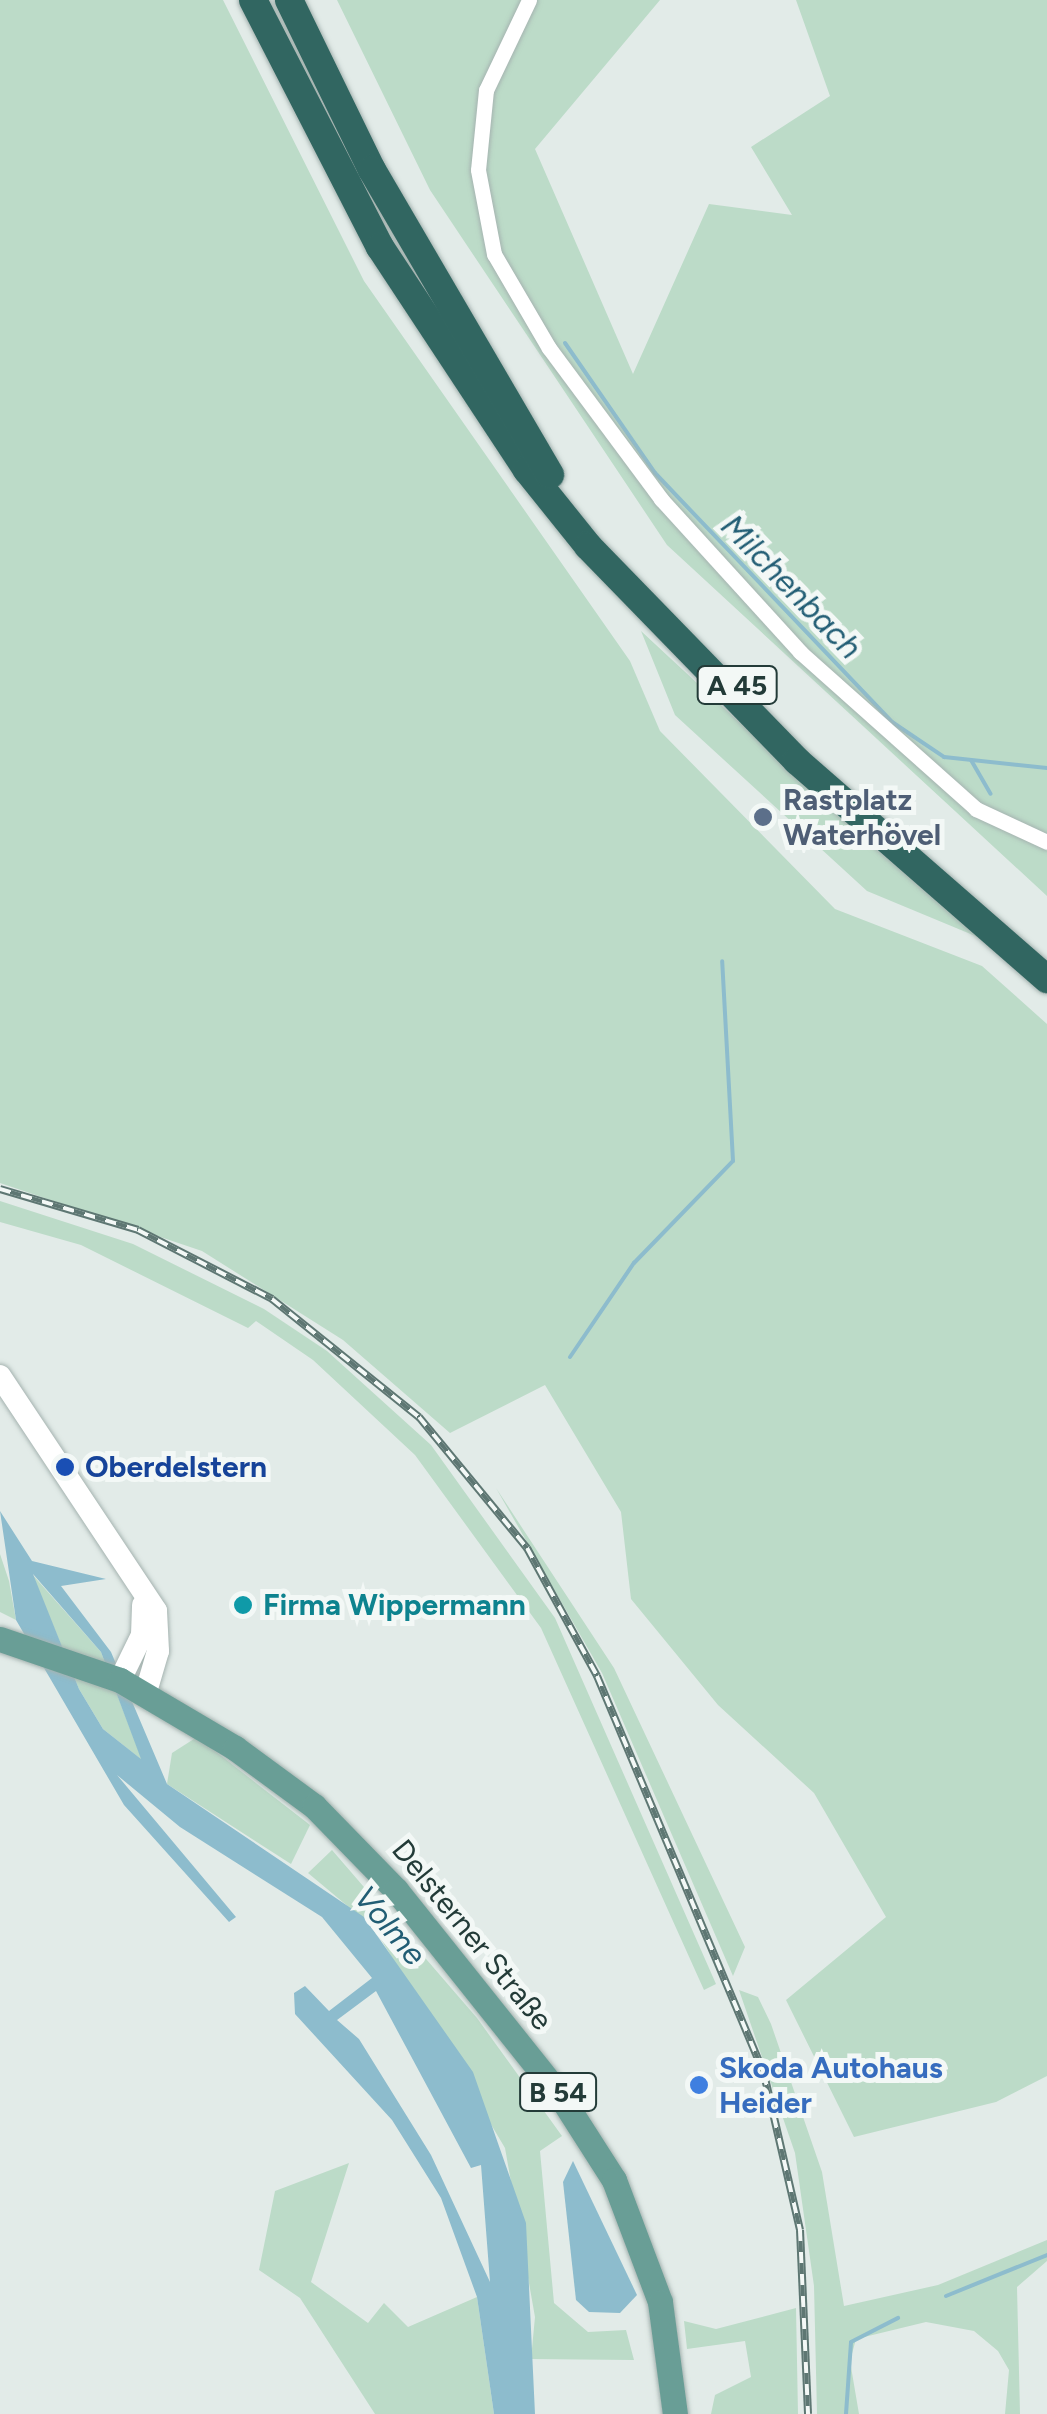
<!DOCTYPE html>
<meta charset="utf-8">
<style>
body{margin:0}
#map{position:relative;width:1047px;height:2414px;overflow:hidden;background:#e2ebe8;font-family:Figtree,sans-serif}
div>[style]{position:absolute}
.green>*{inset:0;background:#bcdbc8}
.water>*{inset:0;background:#8dbccd}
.stream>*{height:4px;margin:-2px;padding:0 2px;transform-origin:2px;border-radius:2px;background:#8dbccd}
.roads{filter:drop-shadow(0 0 2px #a5b3b0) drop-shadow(0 0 2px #a5b3b0)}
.street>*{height:15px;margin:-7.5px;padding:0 7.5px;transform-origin:7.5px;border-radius:7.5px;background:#fff}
.secondary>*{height:22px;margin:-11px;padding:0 11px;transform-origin:11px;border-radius:11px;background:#fff}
.primary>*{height:25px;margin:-12.5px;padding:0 12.5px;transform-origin:12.5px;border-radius:12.5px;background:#699e96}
.highway>*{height:28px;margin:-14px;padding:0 14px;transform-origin:14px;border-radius:14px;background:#316661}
.rail>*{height:8px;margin-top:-4px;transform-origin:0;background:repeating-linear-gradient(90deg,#f3f8f6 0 11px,#5e7773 0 22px);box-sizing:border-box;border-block:2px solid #5e7773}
.dots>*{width:28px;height:28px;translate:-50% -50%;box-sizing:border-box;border:5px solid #f3f8f6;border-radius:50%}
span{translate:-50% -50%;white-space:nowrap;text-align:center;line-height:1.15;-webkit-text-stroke:10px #f3f8f6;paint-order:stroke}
.shield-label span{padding:2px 8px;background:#f3f8f6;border:2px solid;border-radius:8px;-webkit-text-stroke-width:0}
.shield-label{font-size:28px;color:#233b38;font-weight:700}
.service-label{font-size:30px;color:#4e5e75;font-weight:700}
.left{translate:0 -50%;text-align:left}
.transit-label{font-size:30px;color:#164399;font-weight:700}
.culture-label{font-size:30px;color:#0d838f;font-weight:700}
.street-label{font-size:30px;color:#233b38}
.shop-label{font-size:30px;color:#366cbe;font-weight:700}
.water-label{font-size:32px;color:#215d74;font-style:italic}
</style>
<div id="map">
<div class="green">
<div style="clip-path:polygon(0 0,223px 0,364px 281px,630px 661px,660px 731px,835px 909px,982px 966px,1047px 1024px,1047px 2076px,996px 2102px,854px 2137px,786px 2000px,886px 1917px,814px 1793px,718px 1705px,631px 1599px,621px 1512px,545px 1385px,450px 1433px,343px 1340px,202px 1251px,0 1183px)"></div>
<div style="clip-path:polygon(337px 0,660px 0,535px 149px,633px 374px,709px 204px,792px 215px,751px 147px,830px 96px,796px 0,1047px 0,1047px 896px,667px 545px,430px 190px)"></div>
<div style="clip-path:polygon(641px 631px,877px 850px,985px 940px,867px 891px,675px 715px)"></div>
<div style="clip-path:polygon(0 1201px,133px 1244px,264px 1309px,327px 1351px,431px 1445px,555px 1618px,716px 1984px,704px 1990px,541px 1628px,415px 1455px,313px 1360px,256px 1321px,248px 1328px,81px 1245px,0 1222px)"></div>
<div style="clip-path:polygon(496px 1488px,614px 1668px,745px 1947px,733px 1976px,602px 1673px)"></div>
<div style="clip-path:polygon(0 1554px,9px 1581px,16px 1620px,0 1612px)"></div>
<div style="clip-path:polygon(32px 1574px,101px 1652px,142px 1760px,103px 1729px,79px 1689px)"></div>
<div style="clip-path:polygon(197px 1737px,310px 1825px,291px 1864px,167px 1784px,172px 1753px)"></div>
<div style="clip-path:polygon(332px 1850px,477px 2018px,562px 2136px,540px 2151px,554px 2303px,588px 2332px,626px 2330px,634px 2360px,531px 2359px,535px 2317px,505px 2148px,375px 1929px,308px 1873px)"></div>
<div style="clip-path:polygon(739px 1990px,758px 1997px,771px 2024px,822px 2172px,844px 2306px,938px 2285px,1047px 2240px,1047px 2261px,1017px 2287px,1020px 2414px,1005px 2414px,1009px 2370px,998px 2351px,974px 2331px,926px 2322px,856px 2339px,850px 2361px,859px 2414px,817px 2414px,814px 2286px,795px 2153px)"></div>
<div style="clip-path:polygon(349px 2163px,311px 2282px,368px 2323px,384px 2303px,408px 2327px,477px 2297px,494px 2414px,375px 2414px,300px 2298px,259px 2270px,275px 2191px)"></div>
<div style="clip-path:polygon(796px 2308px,798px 2414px,711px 2414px,715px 2395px,751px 2377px,745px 2341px,687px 2349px,684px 2321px,716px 2329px)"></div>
</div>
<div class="water">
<div style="clip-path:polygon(evenodd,0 1511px,32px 1561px,106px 1579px,61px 1586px,111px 1652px,167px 1784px,364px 1917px,473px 2072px,526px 2223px,535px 2414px,494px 2414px,477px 2297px,441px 2198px,392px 2120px,295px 2014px,294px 1993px,305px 1986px,329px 2011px,372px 1978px,322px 1917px,180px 1827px,117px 1775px,236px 1917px,229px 1922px,124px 1805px,16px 1620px,0 1511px,33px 1574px,101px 1652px,141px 1759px,103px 1729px,79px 1689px,33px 1574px,0 1511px,376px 1991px,471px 2168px,481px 2165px,490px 2282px,431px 2155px,359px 2039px,337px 2020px,376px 1991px)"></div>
<div style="clip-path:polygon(573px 2161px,637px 2295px,620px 2313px,589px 2312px,576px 2300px,563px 2182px)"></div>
</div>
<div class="stream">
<div style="left:565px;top:343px;width:158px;rotate:55.3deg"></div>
<div style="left:655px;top:473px;width:344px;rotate:46.4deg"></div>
<div style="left:892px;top:722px;width:63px;rotate:33.9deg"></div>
<div style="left:944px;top:757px;width:104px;rotate:6.1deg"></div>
<div style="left:971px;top:760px;width:39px;rotate:60deg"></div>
<div style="left:570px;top:1357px;width:114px;rotate:-55.8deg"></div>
<div style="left:634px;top:1263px;width:142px;rotate:-45.9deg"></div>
<div style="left:733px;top:1161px;width:200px;rotate:-93.1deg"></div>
<div style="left:946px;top:2296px;width:109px;rotate:-22.1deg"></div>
<div style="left:846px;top:2414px;width:72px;rotate:-86deg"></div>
<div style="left:851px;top:2342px;width:53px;rotate:-27.1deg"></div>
</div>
<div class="roads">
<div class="street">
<div style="left:529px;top:0;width:100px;rotate:115.5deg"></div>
<div style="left:486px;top:90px;width:80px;rotate:95.7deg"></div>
<div style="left:478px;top:170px;width:86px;rotate:79.2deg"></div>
<div style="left:494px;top:254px;width:109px;rotate:59.7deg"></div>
<div style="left:549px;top:348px;width:188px;rotate:53.4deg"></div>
<div style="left:661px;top:499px;width:207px;rotate:47.7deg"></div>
<div style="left:800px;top:652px;width:236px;rotate:41.7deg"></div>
<div style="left:976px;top:809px;width:78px;rotate:24.9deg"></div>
</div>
<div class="secondary">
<div style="left:0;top:1376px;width:282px;rotate:56.4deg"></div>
<div style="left:156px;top:1611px;width:40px;rotate:87.1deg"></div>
<div style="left:158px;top:1651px;width:43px;rotate:106.3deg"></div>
<div style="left:120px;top:1680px;width:50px;rotate:-63.9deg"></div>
<div style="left:142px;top:1635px;width:30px;rotate:-88deg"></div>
</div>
<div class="primary">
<div style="left:0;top:1639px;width:127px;rotate:18.9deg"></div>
<div style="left:120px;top:1680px;width:134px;rotate:30.6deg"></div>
<div style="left:235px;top:1748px;width:98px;rotate:36.3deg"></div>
<div style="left:314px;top:1806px;width:117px;rotate:45.7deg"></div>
<div style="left:396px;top:1890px;width:261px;rotate:51.4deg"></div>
<div style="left:559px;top:2094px;width:102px;rotate:57.4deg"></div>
<div style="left:614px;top:2180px;width:130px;rotate:69.3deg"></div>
<div style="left:660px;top:2302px;width:113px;rotate:82.4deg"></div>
</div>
<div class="highway">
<div style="left:253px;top:0;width:278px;rotate:62.8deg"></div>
<div style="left:380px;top:247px;width:267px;rotate:56.6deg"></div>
<div style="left:527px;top:470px;width:97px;rotate:51.2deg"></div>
<div style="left:588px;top:546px;width:300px;rotate:45.8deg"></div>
<div style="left:797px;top:761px;width:332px;rotate:41.1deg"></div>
<div style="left:289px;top:0;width:189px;rotate:64deg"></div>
<div style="left:372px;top:170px;width:353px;rotate:59.7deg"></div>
</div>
</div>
<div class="rail">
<div style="left:0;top:1189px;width:144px;rotate:16.5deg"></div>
<div style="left:138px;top:1230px;width:151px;rotate:27.2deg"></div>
<div style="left:272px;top:1299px;width:189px;rotate:38.8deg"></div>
<div style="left:419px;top:1417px;width:170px;rotate:50.5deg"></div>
<div style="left:527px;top:1548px;width:146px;rotate:61.3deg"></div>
<div style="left:597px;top:1676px;width:432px;rotate:67.2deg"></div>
<div style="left:764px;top:2074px;width:160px;rotate:77deg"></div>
<div style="left:800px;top:2230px;width:184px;rotate:87.5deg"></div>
</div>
<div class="dots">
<div style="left:763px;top:817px;background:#5c6f8a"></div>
<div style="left:65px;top:1467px;background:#1a4fb4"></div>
<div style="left:243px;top:1605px;background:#0f9aa8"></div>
<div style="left:699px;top:2085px;background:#3f7fe0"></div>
</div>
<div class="shield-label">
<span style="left:737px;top:685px">A 45</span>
<span style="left:558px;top:2092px">B 54</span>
</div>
<div class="service-label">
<span class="left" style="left:783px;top:817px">Rastplatz<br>Waterhövel</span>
</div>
<div class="transit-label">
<span class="left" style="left:85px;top:1467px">Oberdelstern</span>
</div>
<div class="culture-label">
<span class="left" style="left:263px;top:1605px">Firma Wippermann</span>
</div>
<div class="street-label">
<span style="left:472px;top:1935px;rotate:51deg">Delsterner Straße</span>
</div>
<div class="shop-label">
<span class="left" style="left:719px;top:2085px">Skoda Autohaus<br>Heider</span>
</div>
<div class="water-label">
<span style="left:791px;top:587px;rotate:46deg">Milchenbach</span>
<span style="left:390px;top:1926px;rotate:50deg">Volme</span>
</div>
</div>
